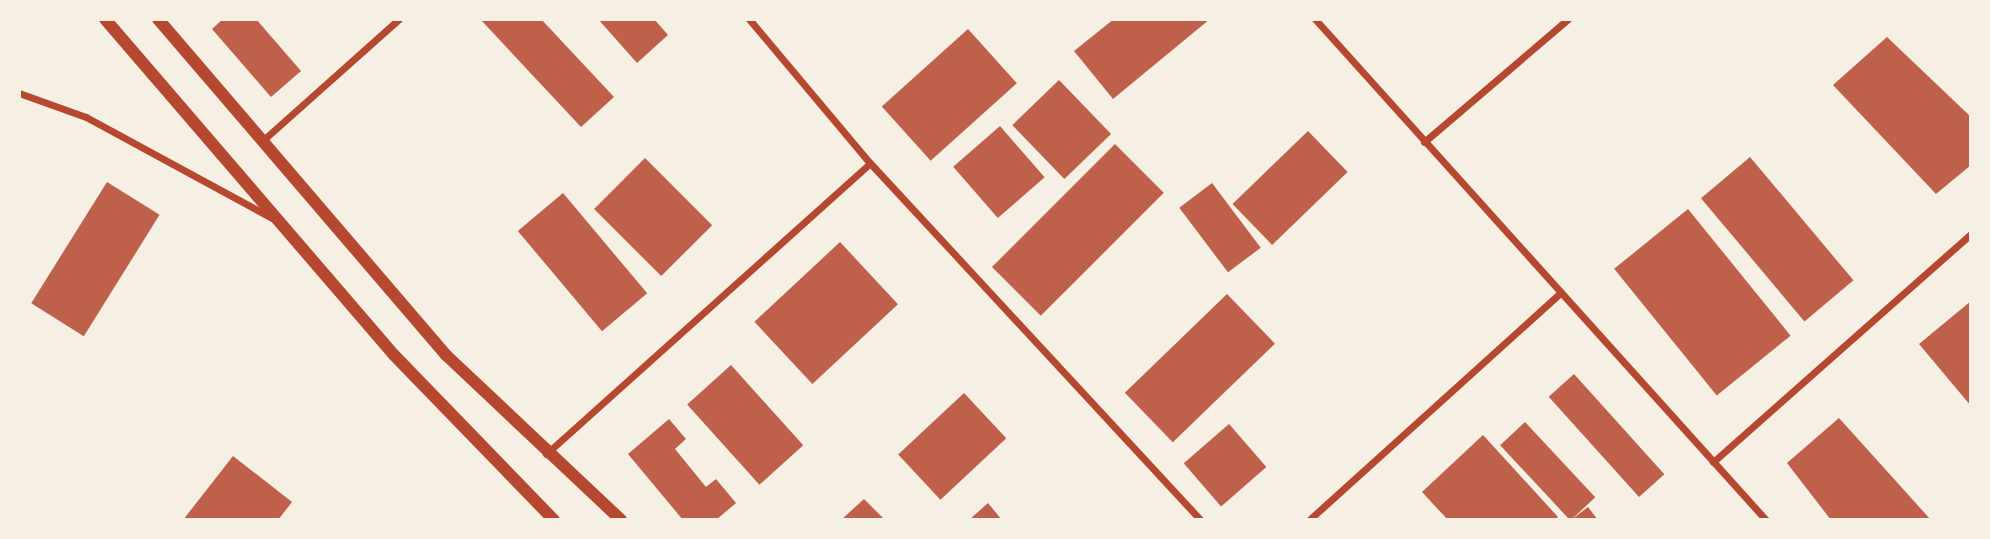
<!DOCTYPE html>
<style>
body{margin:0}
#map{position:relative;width:1990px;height:539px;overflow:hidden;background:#f6efe4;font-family:Georgia,serif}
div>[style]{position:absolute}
.building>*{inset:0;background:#bf614a;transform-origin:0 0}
.minor>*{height:7px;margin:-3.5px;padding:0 3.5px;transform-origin:3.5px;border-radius:3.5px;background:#b5482f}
.tertiary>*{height:12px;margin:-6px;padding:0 6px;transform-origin:6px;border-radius:6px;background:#b5482f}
span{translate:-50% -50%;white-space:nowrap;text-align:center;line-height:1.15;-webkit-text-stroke:7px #f6efe4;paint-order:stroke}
.frame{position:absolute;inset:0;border:21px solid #f6efe4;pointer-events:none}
</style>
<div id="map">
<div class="building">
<div style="clip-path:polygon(223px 19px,256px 19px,301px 71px,271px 97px,212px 29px)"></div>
<div style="clip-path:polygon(480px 19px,541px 19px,614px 97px,581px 127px)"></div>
<div style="clip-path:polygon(598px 19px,654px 19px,668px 35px,637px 63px)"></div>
<div style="clip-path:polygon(1114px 19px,1210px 19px,1113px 99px,1074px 51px)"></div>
<div style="left:968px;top:29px;width:73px;height:116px;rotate:48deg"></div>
<div style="clip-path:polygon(1887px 37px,1971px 117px,1971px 165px,1936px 194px,1833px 85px)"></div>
<div style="left:1059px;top:80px;width:75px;height:65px;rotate:46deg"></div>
<div style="left:1000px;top:126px;width:68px;height:62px;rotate:49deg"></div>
<div style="left:1308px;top:131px;width:57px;height:105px;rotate:46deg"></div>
<div style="left:1115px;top:144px;width:69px;height:174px;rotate:45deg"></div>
<div style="left:1750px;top:157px;width:161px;height:64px;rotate:50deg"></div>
<div style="left:645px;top:158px;width:95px;height:72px;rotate:45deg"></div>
<div style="left:107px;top:182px;width:62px;height:143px;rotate:32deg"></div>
<div style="left:1212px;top:183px;width:81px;height:41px;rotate:53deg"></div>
<div style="left:563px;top:193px;width:131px;height:59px;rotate:50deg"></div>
<div style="left:1688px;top:209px;width:163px;height:95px;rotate:51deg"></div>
<div style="left:840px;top:242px;width:85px;height:117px;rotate:47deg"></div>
<div style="left:1227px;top:294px;width:69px;height:142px;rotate:46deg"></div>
<div style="clip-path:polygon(1971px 301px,1971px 406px,1919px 344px)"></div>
<div style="left:731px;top:365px;width:108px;height:59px;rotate:48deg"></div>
<div style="left:1574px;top:374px;width:135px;height:34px;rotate:48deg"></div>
<div style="left:964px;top:393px;width:62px;height:90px;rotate:47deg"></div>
<div style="clip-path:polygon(1839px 418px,1931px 520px,1831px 520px,1787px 463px)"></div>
<div style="clip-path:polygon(669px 419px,686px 439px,675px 449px,706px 487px,716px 479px,736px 503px,716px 520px,683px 520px,628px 454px)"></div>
<div style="left:1525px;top:422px;width:103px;height:34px;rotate:47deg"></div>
<div style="left:1229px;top:424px;width:57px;height:60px;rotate:49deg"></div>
<div style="clip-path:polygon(1483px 435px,1558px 517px,1555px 520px,1448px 520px,1422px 492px)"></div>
<div style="clip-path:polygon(233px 456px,292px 502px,278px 520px,183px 520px)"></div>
<div style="clip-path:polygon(864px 499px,885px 520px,841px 520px)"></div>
<div style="clip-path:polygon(988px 503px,1002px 520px,969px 520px)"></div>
<div style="clip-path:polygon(1588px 507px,1598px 520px,1571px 520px)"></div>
</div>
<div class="minor">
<div style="left:749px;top:19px;width:188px;rotate:50deg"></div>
<div style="left:870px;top:163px;width:487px;rotate:47.2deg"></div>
<div style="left:1315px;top:19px;width:674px;rotate:48.01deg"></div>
<div style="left:19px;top:93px;width:71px;rotate:19.7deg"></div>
<div style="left:86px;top:117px;width:212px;rotate:28.5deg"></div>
<div style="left:261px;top:142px;width:185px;rotate:-41.7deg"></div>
<div style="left:1424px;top:142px;width:189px;rotate:-40.5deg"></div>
<div style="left:546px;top:454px;width:435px;rotate:-41.9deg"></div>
<div style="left:1713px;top:462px;width:344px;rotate:-41.5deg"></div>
<div style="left:1309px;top:520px;width:338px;rotate:-42.1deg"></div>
</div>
<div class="tertiary">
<div style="left:105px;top:19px;width:443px;rotate:49.3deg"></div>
<div style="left:394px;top:355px;width:230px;rotate:45.9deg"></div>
<div style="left:158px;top:19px;width:443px;rotate:49.4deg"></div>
<div style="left:446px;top:355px;width:241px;rotate:43.3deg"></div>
</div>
<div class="frame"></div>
</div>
